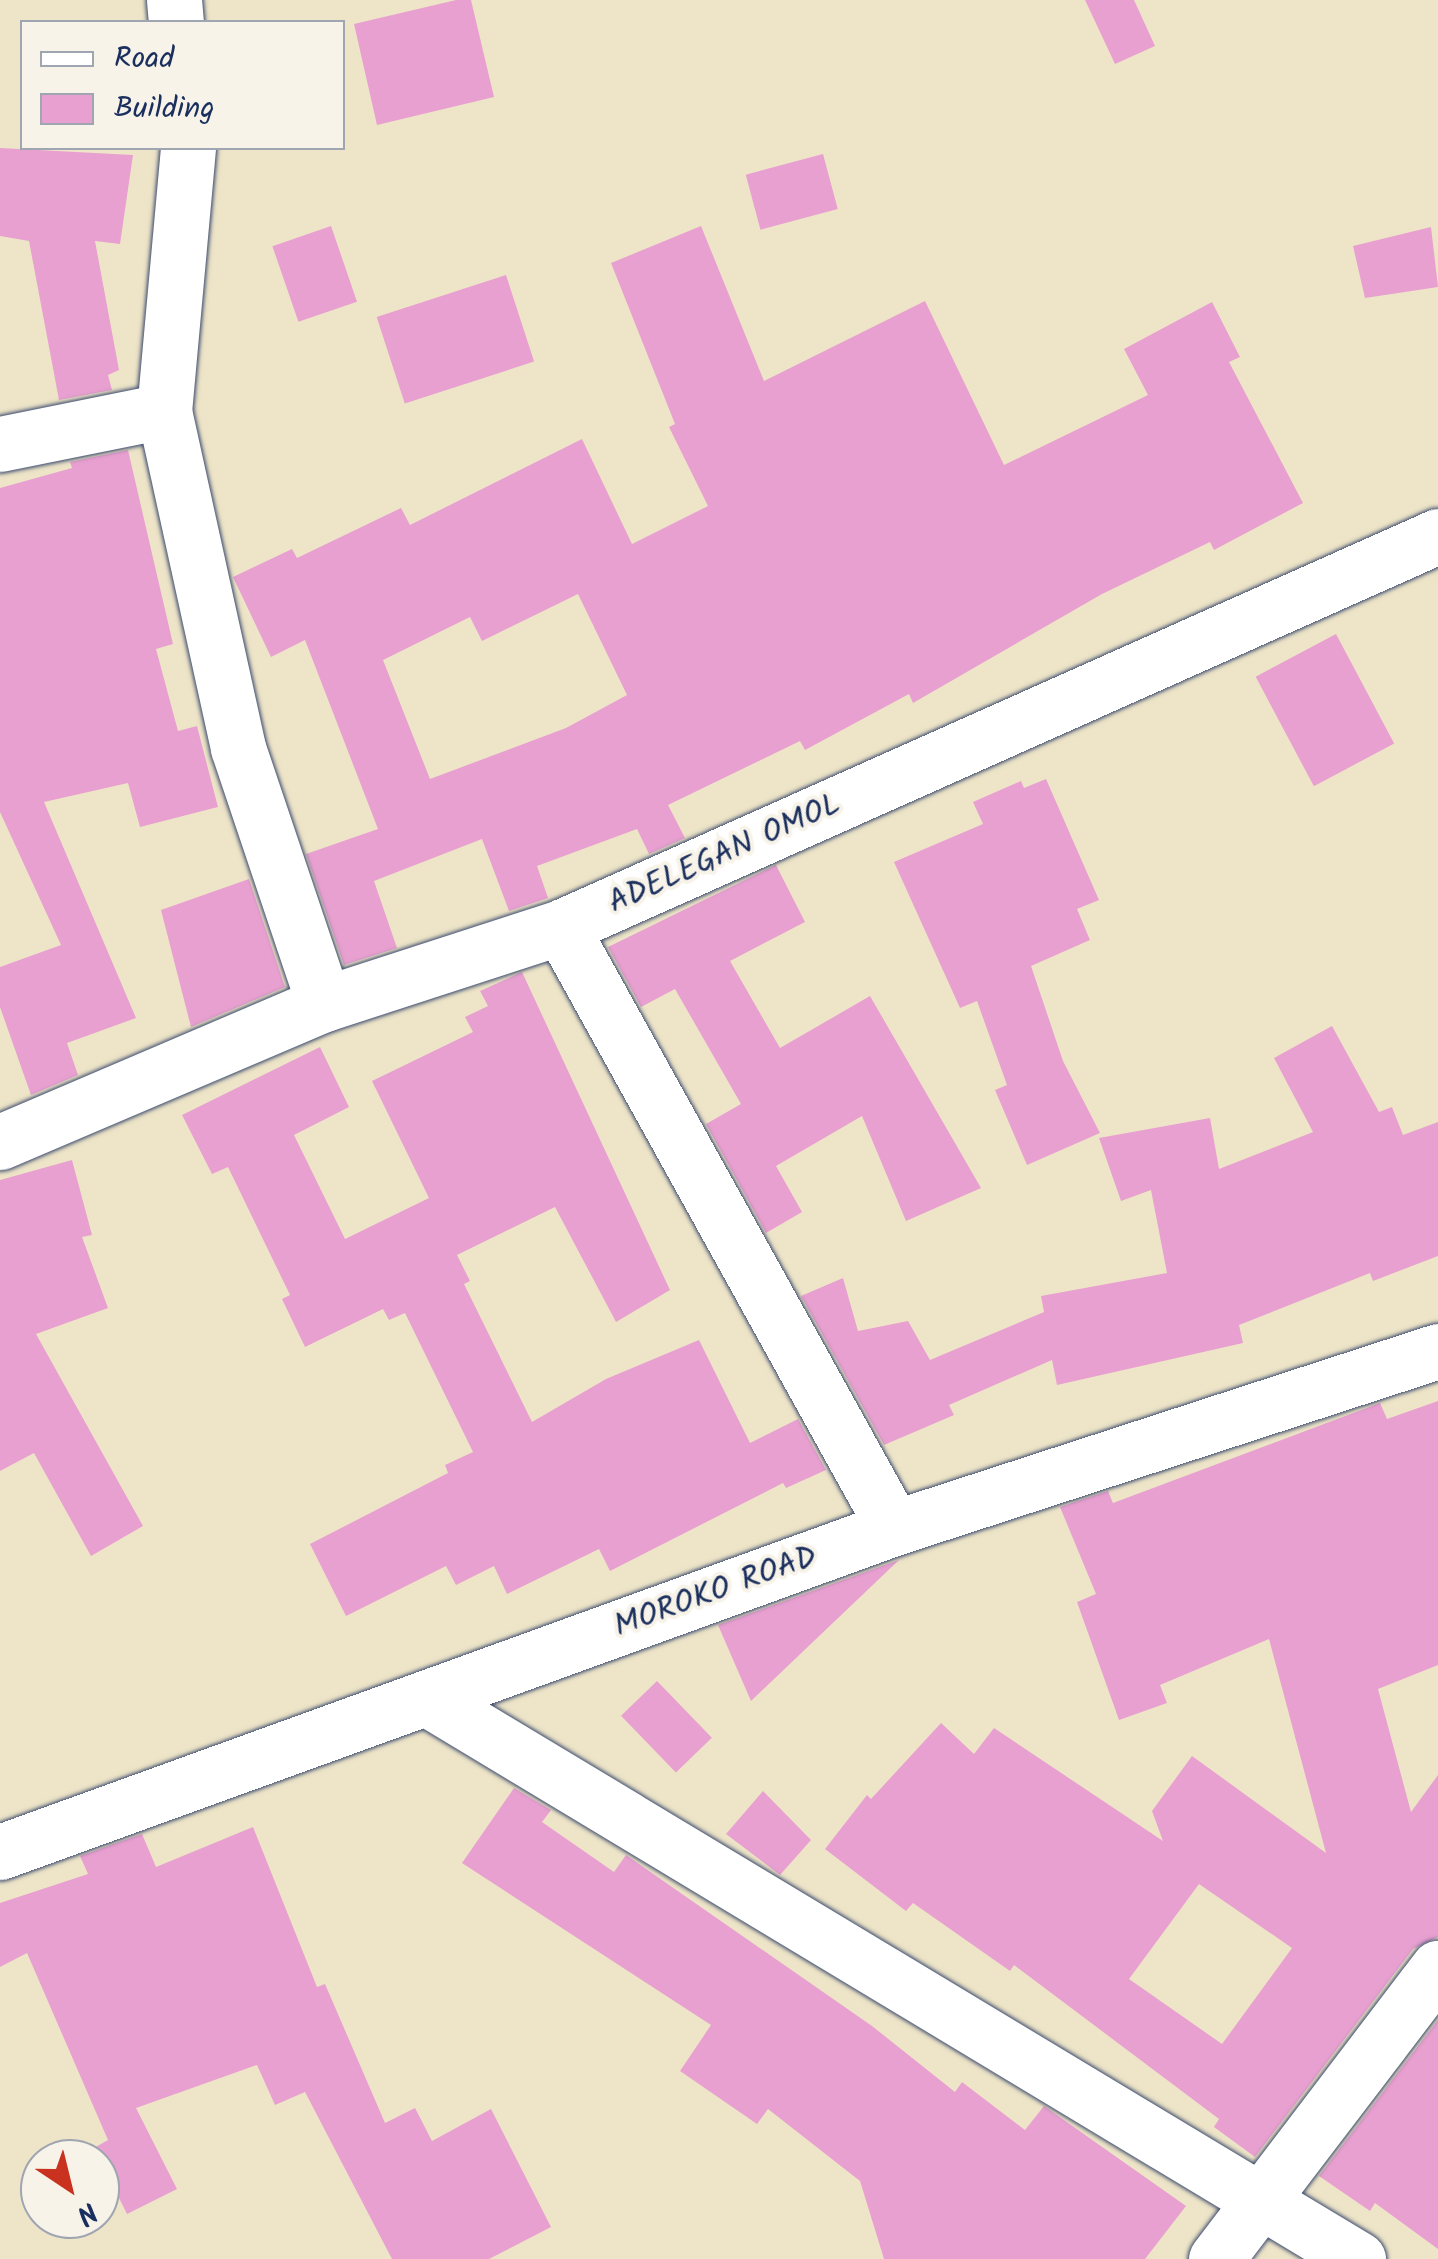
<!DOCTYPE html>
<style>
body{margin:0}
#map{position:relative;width:1438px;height:2259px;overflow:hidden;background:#eee5c8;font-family:Kalam,sans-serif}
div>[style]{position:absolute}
.building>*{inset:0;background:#e8a0d0;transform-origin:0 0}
.roads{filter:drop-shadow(0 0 2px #3b4a6e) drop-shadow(0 0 2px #3b4a6e)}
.minor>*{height:55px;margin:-27.5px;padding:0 27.5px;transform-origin:27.5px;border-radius:27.5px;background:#fff}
span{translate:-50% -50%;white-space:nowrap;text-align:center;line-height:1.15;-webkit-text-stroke:8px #f7f3e8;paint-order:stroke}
.street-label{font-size:32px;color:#1b2f5e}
.legend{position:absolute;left:20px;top:20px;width:325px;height:130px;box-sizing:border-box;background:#f7f3e8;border:2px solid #9fa5b1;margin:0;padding:12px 18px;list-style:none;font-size:30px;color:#1b2f5e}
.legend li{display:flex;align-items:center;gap:20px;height:50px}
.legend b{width:50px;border:2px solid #9fa5b1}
.north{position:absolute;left:20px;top:2139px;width:100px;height:100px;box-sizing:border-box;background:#f7f3e8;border:2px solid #9fa5b1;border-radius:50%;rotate:145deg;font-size:28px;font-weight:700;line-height:40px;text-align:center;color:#1b2f5e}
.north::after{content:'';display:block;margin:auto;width:35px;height:45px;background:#c8321e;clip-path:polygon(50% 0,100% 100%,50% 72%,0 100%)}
</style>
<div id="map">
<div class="building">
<div style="clip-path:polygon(456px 0,471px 0,494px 97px,377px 125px,354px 24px)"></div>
<div style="clip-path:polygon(1085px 0,1134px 0,1155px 46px,1115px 64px)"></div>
<div style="clip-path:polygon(0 148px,133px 155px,120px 244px,95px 241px,119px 370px,108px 375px,112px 390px,59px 400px,29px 241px,0 236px)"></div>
<div style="left:823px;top:154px;width:57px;height:80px;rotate:75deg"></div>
<div style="left:331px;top:226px;width:80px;height:62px;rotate:71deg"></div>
<div style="clip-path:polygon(evenodd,701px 226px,764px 381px,925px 301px,1004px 465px,1148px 395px,1124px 349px,1212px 302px,1240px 357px,1229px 362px,1303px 503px,1214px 550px,1210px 542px,1102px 594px,913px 703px,909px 694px,805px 750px,800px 741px,668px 805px,685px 838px,649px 854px,637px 829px,537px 866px,548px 898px,509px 911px,482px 839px,374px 881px,397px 948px,344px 965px,306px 854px,378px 829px,305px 640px,271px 657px,233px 577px,292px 549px,297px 558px,401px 508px,410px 525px,582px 439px,632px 544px,708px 506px,669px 427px,675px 424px,611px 263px,701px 226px,578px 594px,627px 695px,566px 728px,430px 779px,383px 660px,470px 617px,482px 641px,578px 594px)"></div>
<div style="clip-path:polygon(1431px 227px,1438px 287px,1365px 298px,1353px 246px)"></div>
<div style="left:506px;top:275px;width:91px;height:136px;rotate:72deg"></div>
<div style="clip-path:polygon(128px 450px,173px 644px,156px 649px,178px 731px,197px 726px,218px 807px,140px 827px,128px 783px,44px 802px,136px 1018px,67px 1043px,78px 1075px,31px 1095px,0 1007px,0 967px,61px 945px,0 812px,0 488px,72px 468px,70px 462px)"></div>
<div style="left:1336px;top:634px;width:124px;height:91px;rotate:62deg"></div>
<div style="clip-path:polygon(1046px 779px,1099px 900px,1077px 909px,1090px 940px,1031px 966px,1063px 1061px,1100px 1133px,1027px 1165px,995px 1090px,1007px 1085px,977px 1001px,960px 1008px,894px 862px,983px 824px,973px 802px,1021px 781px,1024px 788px)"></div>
<div style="clip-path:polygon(776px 865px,805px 922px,730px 961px,780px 1048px,870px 996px,981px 1188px,906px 1221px,862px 1116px,776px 1166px,802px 1212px,766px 1233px,706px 1124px,741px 1104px,675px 989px,641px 1007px,608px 947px)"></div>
<div style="clip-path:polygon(249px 879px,285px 987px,191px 1027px,161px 910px)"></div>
<div style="clip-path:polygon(522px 972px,670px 1290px,616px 1322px,555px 1207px,457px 1255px,470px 1281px,464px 1284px,532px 1422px,606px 1379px,699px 1340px,750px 1443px,798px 1419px,826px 1470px,786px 1488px,783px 1483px,610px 1571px,599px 1549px,507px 1594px,494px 1566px,456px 1585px,446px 1566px,346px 1616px,310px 1544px,448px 1473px,445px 1465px,473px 1452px,405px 1313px,389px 1320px,383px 1309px,305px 1347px,282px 1299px,290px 1295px,228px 1167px,212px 1174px,182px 1115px,320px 1047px,349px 1107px,294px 1135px,345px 1239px,429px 1198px,372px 1081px,473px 1032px,465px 1017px,488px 1006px,480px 991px)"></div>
<div style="clip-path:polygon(1332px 1026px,1379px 1112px,1392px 1107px,1403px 1135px,1438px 1122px,1438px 1256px,1373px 1281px,1370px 1273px,1239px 1325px,1243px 1343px,1057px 1385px,1052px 1360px,949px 1405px,954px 1415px,884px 1445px,801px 1296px,843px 1278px,858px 1331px,908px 1321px,930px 1360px,1044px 1312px,1041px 1296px,1167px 1273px,1151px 1190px,1121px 1201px,1099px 1138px,1210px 1118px,1219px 1169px,1313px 1132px,1274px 1058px)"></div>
<div style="clip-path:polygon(72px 1160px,92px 1235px,82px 1237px,108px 1308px,36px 1334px,143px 1526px,91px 1556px,34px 1453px,0 1471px,0 1180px)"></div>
<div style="clip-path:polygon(evenodd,1438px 1401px,1438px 1665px,1378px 1689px,1411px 1812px,1438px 1775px,1438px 1937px,1413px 1949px,1255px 2157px,1214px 2127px,1219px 2119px,1014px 1965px,1010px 1971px,913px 1903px,906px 1911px,825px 1849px,867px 1795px,871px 1799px,941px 1723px,974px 1754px,994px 1728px,1163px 1841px,1152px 1811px,1192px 1756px,1326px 1853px,1269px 1639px,1160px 1685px,1167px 1703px,1119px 1720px,1077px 1602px,1096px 1594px,1060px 1507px,1108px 1491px,1113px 1503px,1380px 1403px,1387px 1419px,1438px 1401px,1199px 1884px,1292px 1948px,1222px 2044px,1129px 1979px,1199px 1884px)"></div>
<div style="clip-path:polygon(899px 1560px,751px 1701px,718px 1625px)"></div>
<div style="left:657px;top:1681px;width:79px;height:50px;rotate:46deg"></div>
<div style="clip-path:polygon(514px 1788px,551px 1810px,542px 1822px,614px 1872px,626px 1855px,872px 2026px,955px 2092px,962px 2082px,1025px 2130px,1044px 2106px,1186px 2206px,1145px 2259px,884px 2259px,860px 2181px,768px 2109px,757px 2124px,680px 2071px,711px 2025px,462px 1863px)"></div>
<div style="clip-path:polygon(763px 1791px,811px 1840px,780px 1875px,726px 1834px)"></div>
<div style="clip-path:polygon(253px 1827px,317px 1987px,325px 1984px,385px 2123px,415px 2108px,432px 2141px,491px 2109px,551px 2227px,489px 2259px,392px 2259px,305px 2092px,275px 2105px,257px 2065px,136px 2108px,177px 2189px,127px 2214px,94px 2148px,108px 2140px,27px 1953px,0 1967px,0 1903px,88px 1874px,80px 1856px,142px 1834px,156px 1867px)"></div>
<div style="clip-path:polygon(1438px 2020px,1438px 2249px,1375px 2203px,1370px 2211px,1319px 2176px)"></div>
</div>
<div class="roads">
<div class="minor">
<div style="left:174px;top:0;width:22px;rotate:85deg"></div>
<div style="left:188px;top:148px;width:264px;rotate:95.2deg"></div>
<div style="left:164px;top:411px;width:345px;rotate:77.6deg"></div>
<div style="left:238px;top:748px;width:270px;rotate:71.4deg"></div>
<div style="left:0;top:444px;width:167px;rotate:-11.4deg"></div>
<div style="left:561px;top:927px;width:687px;rotate:61.01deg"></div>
<div style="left:0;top:1142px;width:352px;rotate:-23.1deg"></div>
<div style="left:324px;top:1004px;width:249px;rotate:-18deg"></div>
<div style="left:561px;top:927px;width:960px;rotate:-24.03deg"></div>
<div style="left:426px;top:1698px;width:1088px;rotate:31.05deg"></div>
<div style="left:0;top:1852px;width:951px;rotate:-19.92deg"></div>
<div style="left:894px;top:1528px;width:572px;rotate:-18.02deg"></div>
<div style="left:1216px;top:2259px;width:366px;rotate:-52.7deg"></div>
</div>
</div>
<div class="street-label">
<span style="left:725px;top:855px;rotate:-24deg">ADELEGAN OMOL</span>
<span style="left:716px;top:1593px;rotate:-20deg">MOROKO ROAD</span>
</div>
<ul class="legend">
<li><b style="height:12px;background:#fff"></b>Road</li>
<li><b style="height:28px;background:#e8a0d0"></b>Building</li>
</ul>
<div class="north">N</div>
</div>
